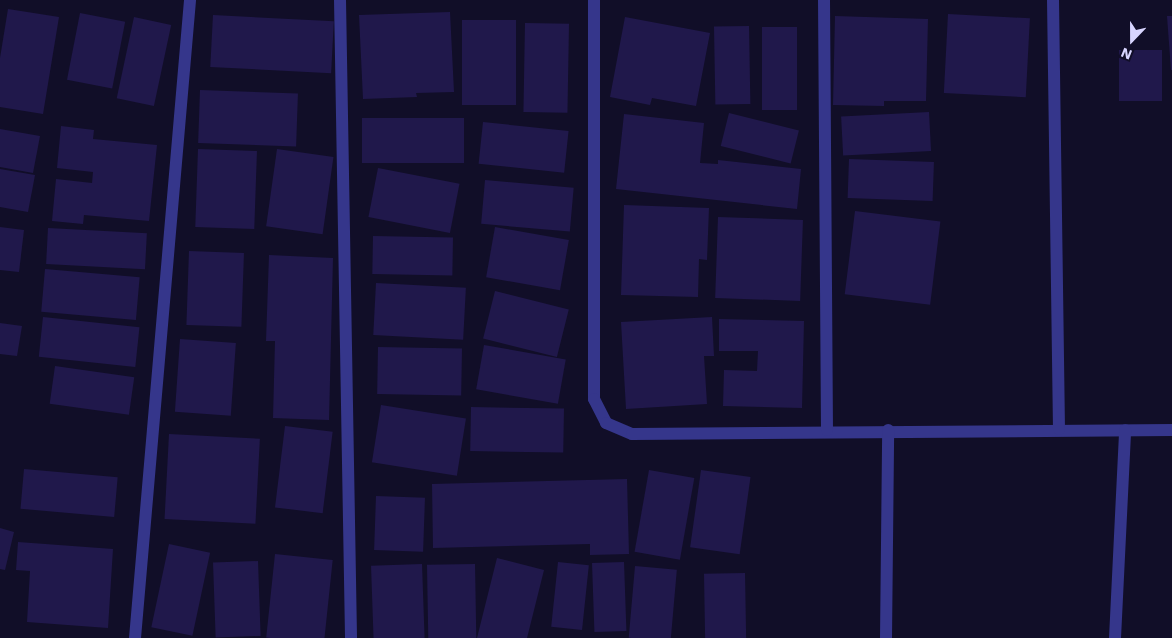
<!DOCTYPE html>
<style>
body{margin:0}
#map{position:relative;width:1172px;height:638px;overflow:hidden;background:#110e28;font-family:"Work Sans",sans-serif}
div>[style]{position:absolute}
.building>*{inset:0;background:#20184b;transform-origin:0 0}
.minor>*{height:12px;margin:-6px;padding:0 6px;transform-origin:6px;border-radius:6px;background:#35368b}
span{translate:-50% -50%;white-space:nowrap;text-align:center;line-height:1.15;-webkit-text-stroke:4px #110e28;paint-order:stroke}
.north{position:absolute;left:1107px;top:15px;width:50px;height:50px;-webkit-text-stroke:4px #110e28;paint-order:stroke;rotate:202deg;font-size:14px;font-weight:700;line-height:20px;text-align:center;color:#d8d5ff}
.north::after{content:'';display:block;margin:auto;width:18px;height:22px;background:#d8d5ff;clip-path:polygon(50% 0,100% 100%,50% 72%,0 100%)}
</style>
<div id="map">
<div class="building">
<div style="clip-path:polygon(8px 9px,59px 17px,43px 114px,0 107px,0 58px)"></div>
<div style="clip-path:polygon(450px 12px,454px 92px,416px 93px,417px 97px,363px 99px,359px 15px)"></div>
<div style="left:80px;top:13px;width:46px;height:68px;rotate:11deg"></div>
<div style="left:948px;top:14px;width:82px;height:79px;rotate:3deg"></div>
<div style="left:213px;top:15px;width:121px;height:52px;rotate:3deg"></div>
<div style="clip-path:polygon(835px 16px,928px 19px,926px 101px,884px 101px,884px 106px,833px 105px)"></div>
<div style="clip-path:polygon(1167px 16px,1172px 16px,1172px 70px,1171px 70px)"></div>
<div style="left:134px;top:17px;width:38px;height:83px;rotate:12deg"></div>
<div style="clip-path:polygon(625px 17px,710px 33px,696px 106px,652px 98px,650px 105px,610px 97px)"></div>
<div style="left:462px;top:20px;width:54px;height:85px"></div>
<div style="left:525px;top:23px;width:44px;height:89px;rotate:1deg"></div>
<div style="left:749px;top:26px;width:78px;height:35px;rotate:89deg"></div>
<div style="left:762px;top:27px;width:35px;height:83px"></div>
<div style="left:1119px;top:50px;width:43px;height:51px"></div>
<div style="left:200px;top:90px;width:98px;height:53px;rotate:2deg"></div>
<div style="left:929px;top:112px;width:39px;height:88px;rotate:87deg"></div>
<div style="left:729px;top:113px;width:72px;height:34px;rotate:14deg"></div>
<div style="clip-path:polygon(624px 114px,704px 123px,700px 163px,718px 164px,718px 160px,801px 169px,797px 209px,616px 189px)"></div>
<div style="left:362px;top:118px;width:102px;height:45px"></div>
<div style="left:483px;top:122px;width:86px;height:42px;rotate:6deg"></div>
<div style="clip-path:polygon(61px 126px,94px 130px,93px 139px,157px 145px,149px 221px,84px 215px,83px 224px,52px 221px,56px 179px,92px 183px,93px 172px,57px 168px)"></div>
<div style="clip-path:polygon(0 129px,40px 136px,33px 173px,0 167px)"></div>
<div style="left:198px;top:149px;width:59px;height:78px;rotate:2deg"></div>
<div style="left:277px;top:149px;width:57px;height:78px;rotate:8deg"></div>
<div style="left:849px;top:159px;width:85px;height:39px;rotate:2deg"></div>
<div style="left:378px;top:168px;width:83px;height:50px;rotate:11deg"></div>
<div style="clip-path:polygon(0 169px,35px 175px,28px 212px,0 207px)"></div>
<div style="left:485px;top:180px;width:89px;height:44px;rotate:5deg"></div>
<div style="clip-path:polygon(624px 205px,709px 208px,707px 260px,699px 259px,698px 297px,621px 295px)"></div>
<div style="left:855px;top:211px;width:86px;height:84px;rotate:7deg"></div>
<div style="left:718px;top:217px;width:85px;height:81px;rotate:2deg"></div>
<div style="clip-path:polygon(0 227px,24px 230px,19px 272px,0 270px)"></div>
<div style="left:495px;top:227px;width:75px;height:51px;rotate:10deg"></div>
<div style="left:48px;top:228px;width:99px;height:36px;rotate:3deg"></div>
<div style="left:373px;top:236px;width:80px;height:38px;rotate:1deg"></div>
<div style="left:189px;top:251px;width:55px;height:74px;rotate:2deg"></div>
<div style="clip-path:polygon(269px 255px,333px 258px,329px 420px,273px 418px,275px 341px,266px 341px)"></div>
<div style="left:45px;top:269px;width:95px;height:43px;rotate:5deg"></div>
<div style="left:376px;top:283px;width:90px;height:52px;rotate:3deg"></div>
<div style="left:495px;top:291px;width:76px;height:49px;rotate:14deg"></div>
<div style="left:43px;top:317px;width:97px;height:40px;rotate:6deg"></div>
<div style="clip-path:polygon(712px 317px,714px 356px,704px 356px,707px 404px,626px 409px,621px 322px)"></div>
<div style="clip-path:polygon(719px 319px,804px 321px,802px 408px,723px 406px,724px 370px,757px 371px,758px 351px,719px 351px)"></div>
<div style="clip-path:polygon(0 323px,22px 326px,17px 356px,0 354px)"></div>
<div style="left:180px;top:339px;width:56px;height:73px;rotate:4deg"></div>
<div style="left:484px;top:345px;width:83px;height:45px;rotate:10deg"></div>
<div style="left:378px;top:347px;width:84px;height:47px;rotate:1deg"></div>
<div style="left:55px;top:366px;width:80px;height:38px;rotate:8deg"></div>
<div style="left:381px;top:405px;width:86px;height:58px;rotate:9deg"></div>
<div style="left:471px;top:407px;width:93px;height:44px;rotate:1deg"></div>
<div style="left:285px;top:426px;width:48px;height:82px;rotate:7deg"></div>
<div style="left:169px;top:434px;width:91px;height:85px;rotate:3deg"></div>
<div style="left:24px;top:469px;width:94px;height:40px;rotate:5deg"></div>
<div style="left:649px;top:470px;width:46px;height:83px;rotate:10deg"></div>
<div style="left:701px;top:470px;width:50px;height:78px;rotate:8deg"></div>
<div style="clip-path:polygon(627px 479px,629px 554px,590px 555px,590px 544px,433px 548px,432px 484px)"></div>
<div style="left:376px;top:496px;width:49px;height:54px;rotate:2deg"></div>
<div style="clip-path:polygon(0 528px,14px 532px,5px 570px,0 569px)"></div>
<div style="clip-path:polygon(18px 542px,113px 549px,108px 628px,27px 622px,30px 571px,16px 570px)"></div>
<div style="left:169px;top:544px;width:42px;height:85px;rotate:12deg"></div>
<div style="left:275px;top:554px;width:58px;height:84px;rotate:6deg"></div>
<div style="clip-path:polygon(497px 558px,544px 570px,527px 638px,477px 638px)"></div>
<div style="left:258px;top:561px;width:75px;height:45px;rotate:88deg"></div>
<div style="left:558px;top:562px;width:31px;height:65px;rotate:6deg"></div>
<div style="left:624px;top:562px;width:69px;height:32px;rotate:88deg"></div>
<div style="left:422px;top:564px;width:74px;height:51px;rotate:88deg"></div>
<div style="left:475px;top:564px;width:74px;height:48px;rotate:89deg"></div>
<div style="left:635px;top:566px;width:42px;height:72px;rotate:5deg"></div>
<div style="left:745px;top:573px;width:65px;height:41px;rotate:89deg"></div>
</div>
<div class="minor">
<div style="left:340px;top:0;width:638px;rotate:89.01deg"></div>
<div style="left:594px;top:0;width:399px;rotate:90deg"></div>
<div style="left:594px;top:399px;width:27px;rotate:63deg"></div>
<div style="left:606px;top:423px;width:28px;rotate:23deg"></div>
<div style="left:632px;top:434px;width:540px;rotate:-0.42deg"></div>
<div style="left:824px;top:0;width:430px;rotate:89.6deg"></div>
<div style="left:1053px;top:0;width:429px;rotate:89.2deg"></div>
<div style="left:135px;top:638px;width:640px;rotate:-85.07deg"></div>
<div style="left:886px;top:638px;width:208px;rotate:-89.4deg"></div>
<div style="left:1115px;top:638px;width:208px;rotate:-87.2deg"></div>
</div>
<div class="north">N</div>
</div>
